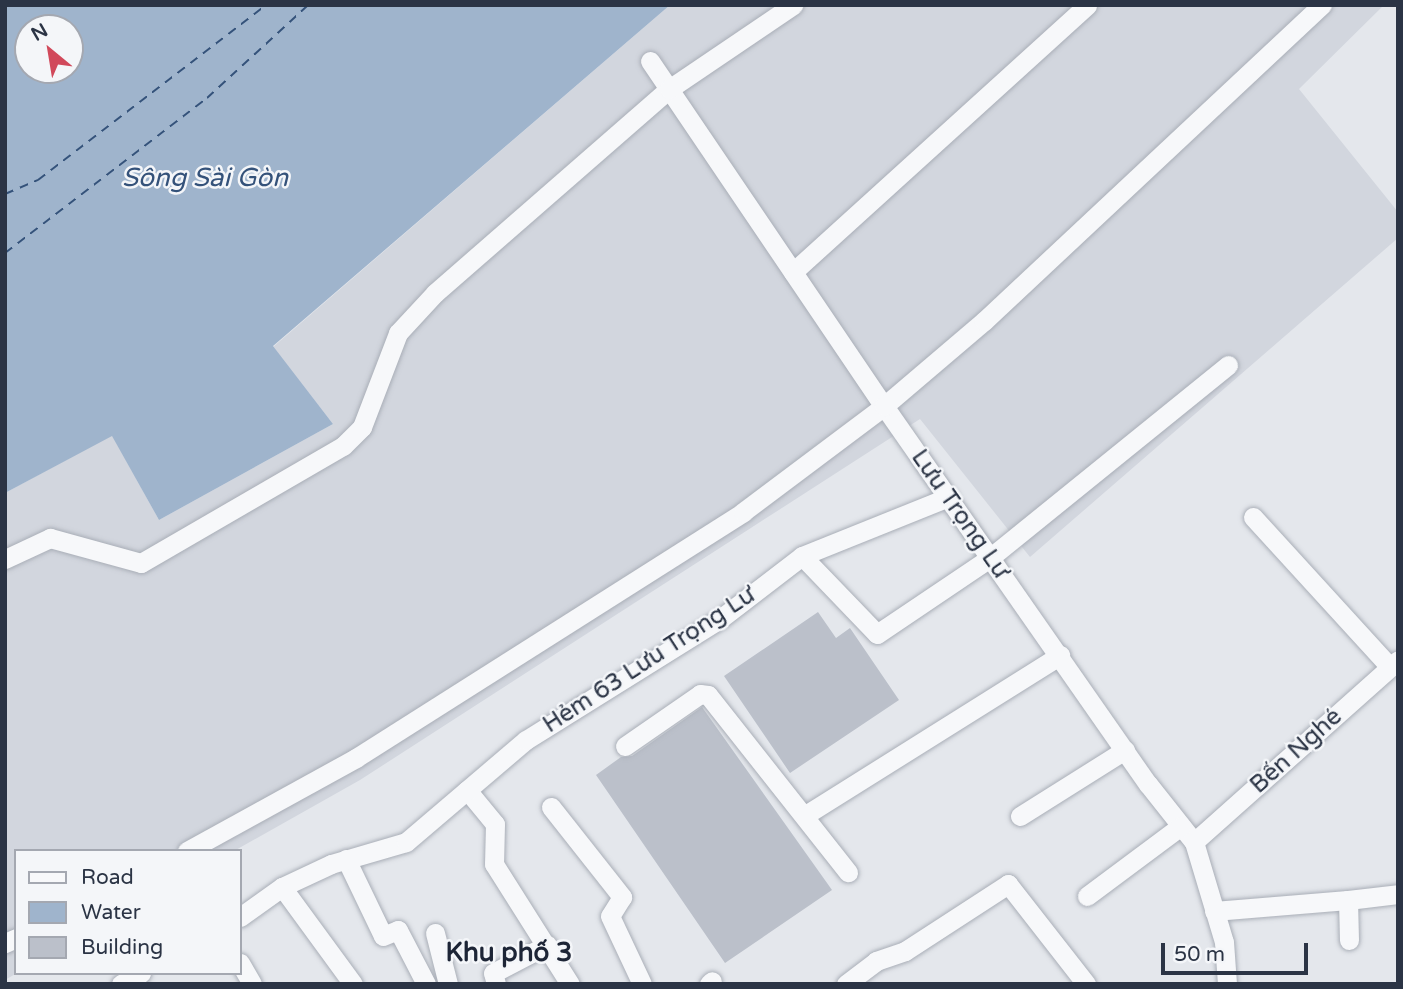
<!DOCTYPE html>
<meta charset="utf-8">
<style>
body{margin:0}
#map{position:relative;width:1403px;height:989px;overflow:hidden;background:#e4e7ec;font-family:"Varela Round",sans-serif}
div>[style]{position:absolute}
.built>*{inset:0;background:#d2d6de}
.water>*{inset:0;background:#9fb4cc}
.ferry>*{height:2px;margin-top:-1px;transform-origin:0;background:repeating-linear-gradient(90deg,#34527a 0 9px,transparent 0 16px)}
.building>*{inset:0;background:#bbc0ca}
.roads{filter:drop-shadow(0 0 2px #a9aeb7) drop-shadow(0 0 2px #a9aeb7)}
.minor>*{height:19px;margin:-9.5px;padding:0 9.5px;transform-origin:9.5px;border-radius:9.5px;background:#f7f8fa}
span{translate:-50% -50%;white-space:nowrap;text-align:center;line-height:1.15;-webkit-text-stroke:5px #f4f6f9;paint-order:stroke}
.street-label{font-size:24px;color:#2b3445}
.water-label{font-size:26px;color:#34527a;font-style:italic}
.neighbourhood-label{font-size:26px;color:#1d2536;font-weight:700}
.frame{position:absolute;inset:0;border:7px solid #2b3445;pointer-events:none}
.legend{position:absolute;left:14px;top:849px;width:228px;height:126px;box-sizing:border-box;background:#f4f6f9;border:2px solid #a4a8b1;margin:0;padding:9px 12px;list-style:none;font-size:21px;color:#2b3445}
.legend li{display:flex;align-items:center;gap:14px;height:35px}
.legend b{width:35px;border:2px solid #a4a8b1}
.north{position:absolute;left:14px;top:14px;width:70px;height:70px;box-sizing:border-box;background:#f4f6f9;border:2px solid #a4a8b1;border-radius:50%;rotate:330deg;font-size:19px;font-weight:700;line-height:28px;text-align:center;color:#2b3445}
.north::after{content:'';display:block;margin:auto;width:24px;height:32px;background:#d1495b;clip-path:polygon(50% 0,100% 100%,50% 72%,0 100%)}
.scale{position:absolute;left:1161px;top:943px;width:147px;height:32px;box-sizing:border-box;border:4px solid #2b3445;border-top:0;padding-left:9px;font-size:21px;line-height:24px;white-space:nowrap;color:#2b3445;-webkit-text-stroke:5px #f4f6f9;paint-order:stroke}
</style>
<div id="map">
<div class="built">
<div style="clip-path:polygon(670px 5px,1384px 5px,1299px 89px,1398px 212px,1398px 238px,1030px 557px,920px 419px,360px 780px,234px 851px,16px 851px,17px 973px,5px 980px,5px 493px,112px 435px,159px 520px,333px 424px,273px 347px)"></div>
</div>
<div class="water">
<div style="clip-path:polygon(evenodd,5px 5px,670px 5px,273px 346px,333px 424px,159px 520px,112px 436px,5px 493px,5px 5px,28px 28px,70px 28px,70px 70px,28px 70px,28px 28px)"></div>
</div>
<div class="ferry">
<div style="left:5px;top:194px;width:36px;rotate:-23deg"></div>
<div style="left:38px;top:180px;width:287px;rotate:-37.5deg"></div>
<div style="left:5px;top:253px;width:255px;rotate:-37.5deg"></div>
<div style="left:207px;top:98px;width:137px;rotate:-42.6deg"></div>
</div>
<div class="building">
<div style="clip-path:polygon(818px 612px,836px 638px,850px 628px,899px 700px,790px 773px,724px 676px)"></div>
<div style="clip-path:polygon(702px 707px,832px 890px,725px 963px,596px 775px,621px 757px,632px 756px)"></div>
</div>
<div class="roads">
<div class="minor">
<div style="left:650px;top:61px;width:417px;rotate:55.9deg"></div>
<div style="left:884px;top:406px;width:461px;rotate:55.1deg"></div>
<div style="left:1148px;top:784px;width:74px;rotate:51.6deg"></div>
<div style="left:1194px;top:842px;width:104px;rotate:73.3deg"></div>
<div style="left:1224px;top:942px;width:42px;rotate:85.9deg"></div>
<div style="left:793px;top:272px;width:397px;rotate:-42.2deg"></div>
<div style="left:1253px;top:517px;width:203px;rotate:47.6deg"></div>
<div style="left:802px;top:556px;width:158px;rotate:-21.9deg"></div>
<div style="left:5px;top:559px;width:50px;rotate:-25deg"></div>
<div style="left:50px;top:538px;width:94px;rotate:15.4deg"></div>
<div style="left:141px;top:563px;width:233px;rotate:-30.1deg"></div>
<div style="left:343px;top:446px;width:27px;rotate:-45deg"></div>
<div style="left:362px;top:427px;width:101px;rotate:-69deg"></div>
<div style="left:398px;top:333px;width:54px;rotate:-47.2deg"></div>
<div style="left:435px;top:293px;width:310px;rotate:-41.1deg"></div>
<div style="left:669px;top:89px;width:150px;rotate:-34.1deg"></div>
<div style="left:625px;top:746px;width:91px;rotate:-34.7deg"></div>
<div style="left:700px;top:694px;width:8px;rotate:7deg"></div>
<div style="left:708px;top:695px;width:226px;rotate:51.7deg"></div>
<div style="left:467px;top:790px;width:44px;rotate:50.5deg"></div>
<div style="left:495px;top:824px;width:40px;rotate:91.4deg"></div>
<div style="left:494px;top:864px;width:142px;rotate:57.7deg"></div>
<div style="left:551px;top:807px;width:115px;rotate:51.7deg"></div>
<div style="left:622px;top:897px;width:22px;rotate:122deg"></div>
<div style="left:610px;top:916px;width:75px;rotate:64.8deg"></div>
<div style="left:807px;top:814px;width:299px;rotate:-32.1deg"></div>
<div style="left:1020px;top:816px;width:124px;rotate:-32.2deg"></div>
<div style="left:1194px;top:842px;width:273px;rotate:-41.7deg"></div>
<div style="left:187px;top:851px;width:193px;rotate:-28.8deg"></div>
<div style="left:356px;top:758px;width:459px;rotate:-32.4deg"></div>
<div style="left:743px;top:512px;width:176px;rotate:-36.9deg"></div>
<div style="left:884px;top:406px;width:131px;rotate:-40.4deg"></div>
<div style="left:984px;top:321px;width:463px;rotate:-43.1deg"></div>
<div style="left:346px;top:859px;width:85px;rotate:64.3deg"></div>
<div style="left:383px;top:936px;width:16px;rotate:-22deg"></div>
<div style="left:398px;top:930px;width:61px;rotate:62.6deg"></div>
<div style="left:282px;top:887px;width:120px;rotate:53.8deg"></div>
<div style="left:1087px;top:896px;width:117px;rotate:-36.7deg"></div>
<div style="left:1214px;top:911px;width:134px;rotate:-4.7deg"></div>
<div style="left:240px;top:917px;width:52px;rotate:-35.5deg"></div>
<div style="left:282px;top:887px;width:54px;rotate:-25.1deg"></div>
<div style="left:331px;top:864px;width:78px;rotate:-16.3deg"></div>
<div style="left:406px;top:842px;width:157px;rotate:-40.4deg"></div>
<div style="left:526px;top:740px;width:229px;rotate:-32deg"></div>
<div style="left:720px;top:619px;width:103px;rotate:-37.5deg"></div>
<div style="left:802px;top:556px;width:108px;rotate:46.1deg"></div>
<div style="left:877px;top:634px;width:138px;rotate:-34deg"></div>
<div style="left:991px;top:557px;width:305px;rotate:-39deg"></div>
<div style="left:435px;top:933px;width:53px;rotate:75.7deg"></div>
<div style="left:1349px;top:940px;width:40px;rotate:-91.4deg"></div>
<div style="left:1348px;top:900px;width:50px;rotate:-6.8deg"></div>
<div style="left:5px;top:943px;width:12px;rotate:-24deg"></div>
<div style="left:240px;top:963px;width:24px;rotate:60deg"></div>
<div style="left:121px;top:984px;width:23px;rotate:-29deg"></div>
<div style="left:496px;top:984px;width:11px;rotate:-105deg"></div>
<div style="left:493px;top:973px;width:61px;rotate:-27.4deg"></div>
<div style="left:709px;top:984px;width:4px;rotate:-45deg"></div>
<div style="left:846px;top:984px;width:38px;rotate:-37deg"></div>
<div style="left:876px;top:961px;width:31px;rotate:-19deg"></div>
<div style="left:905px;top:951px;width:123px;rotate:-33deg"></div>
<div style="left:1008px;top:884px;width:127px;rotate:52deg"></div>
</div>
</div>
<div class="street-label">
<span style="left:960px;top:514px;rotate:55deg">Lưu Trọng Lư</span>
<span style="left:649px;top:660px;rotate:-33deg">Hẻm 63 Lưu Trọng Lư</span>
<span style="left:1296px;top:751px;rotate:-42deg">Bến Nghé</span>
</div>
<div class="water-label">
<span style="left:205px;top:178px">Sông Sài Gòn</span>
</div>
<div class="neighbourhood-label">
<span style="left:509px;top:953px">Khu phố 3</span>
</div>
<div class="frame"></div>
<ul class="legend">
<li><b style="height:9px;background:#f7f8fa"></b>Road</li>
<li><b style="height:19px;background:#9fb4cc"></b>Water</li>
<li><b style="height:19px;background:#bbc0ca"></b>Building</li>
</ul>
<div class="north">N</div>
<div class="scale">50 m</div>
</div>
